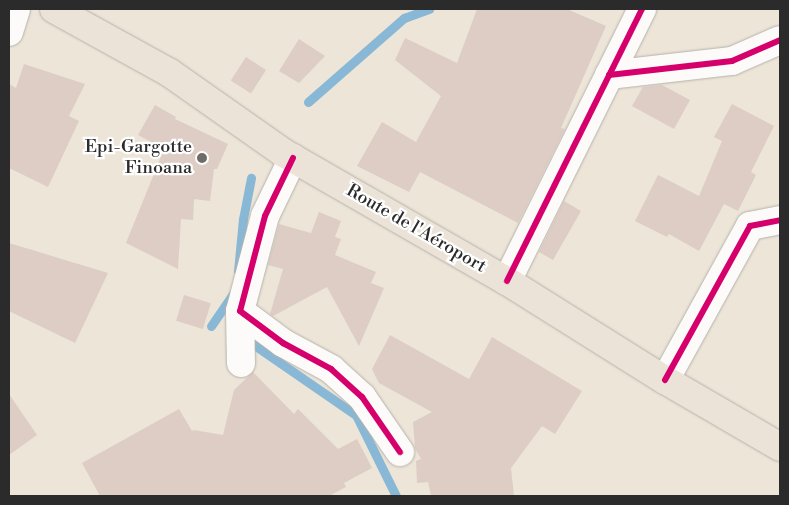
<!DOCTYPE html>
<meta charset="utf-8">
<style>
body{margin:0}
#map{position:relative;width:789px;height:505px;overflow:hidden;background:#ece5d8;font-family:"Libre Bodoni",serif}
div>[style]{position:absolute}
.stream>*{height:9px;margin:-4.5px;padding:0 4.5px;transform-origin:4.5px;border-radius:4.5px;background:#88b8d5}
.building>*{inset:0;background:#ddcdc5;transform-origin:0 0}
.roads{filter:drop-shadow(0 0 1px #b6b2aa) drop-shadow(0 0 1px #b6b2aa)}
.minor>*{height:28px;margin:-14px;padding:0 14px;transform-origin:14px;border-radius:14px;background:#fcfbf9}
.major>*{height:28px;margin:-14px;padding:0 14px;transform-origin:14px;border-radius:14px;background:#ece3d8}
.cycleway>*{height:6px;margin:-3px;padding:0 3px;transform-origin:3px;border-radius:3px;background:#d6006c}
.dots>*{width:14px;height:14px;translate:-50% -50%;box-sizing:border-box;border:2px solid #fff;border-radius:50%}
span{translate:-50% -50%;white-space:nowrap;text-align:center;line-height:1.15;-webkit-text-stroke:4.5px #fff;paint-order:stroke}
.poi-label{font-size:18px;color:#2b2b2b}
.right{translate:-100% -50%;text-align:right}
.street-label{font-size:18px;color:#2b2b2b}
.frame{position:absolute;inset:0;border:10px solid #2b2b2b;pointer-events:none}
</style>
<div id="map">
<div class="stream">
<div style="left:308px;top:102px;width:128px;rotate:-41.2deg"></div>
<div style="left:404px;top:18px;width:27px;rotate:-20deg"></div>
<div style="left:238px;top:271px;width:52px;rotate:-84.5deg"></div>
<div style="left:243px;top:219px;width:42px;rotate:-79deg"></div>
<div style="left:211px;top:326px;width:42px;rotate:-55.6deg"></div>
<div style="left:250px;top:342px;width:129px;rotate:34.6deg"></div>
<div style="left:356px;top:415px;width:90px;rotate:63.7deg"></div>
</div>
<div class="building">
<div style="clip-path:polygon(477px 9px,567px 9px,606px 26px,561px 128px,565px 129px,518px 223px,420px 172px,409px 192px,357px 166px,382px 122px,416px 142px,441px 96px,395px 60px,405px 38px,457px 63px)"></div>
<div style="clip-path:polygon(299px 39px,325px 56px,299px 83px,279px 71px)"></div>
<div style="left:246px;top:57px;width:24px;height:28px;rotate:33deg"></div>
<div style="clip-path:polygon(24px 64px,85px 84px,69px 116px,79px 121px,48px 187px,9px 168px,9px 84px,16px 88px)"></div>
<div style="clip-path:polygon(662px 85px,690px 100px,674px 129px,632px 106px,643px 87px)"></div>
<div style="clip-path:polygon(732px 104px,774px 126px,751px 172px,756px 175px,738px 211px,724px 204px,699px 251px,669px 234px,667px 237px,635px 221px,658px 175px,699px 196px,722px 141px,714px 137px)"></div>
<div style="clip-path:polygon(155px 105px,176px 117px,175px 119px,228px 144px,217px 169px,214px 169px,210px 201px,194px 199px,193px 220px,181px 219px,178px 269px,126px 243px,164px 149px,138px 135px)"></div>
<div style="clip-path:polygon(564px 201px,581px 211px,553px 260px,539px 252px)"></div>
<div style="clip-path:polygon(319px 212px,341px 221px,335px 237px,341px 239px,335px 255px,376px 272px,371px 283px,384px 288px,359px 346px,327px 287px,273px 316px,270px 314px,283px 269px,268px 265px,279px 224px,311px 233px)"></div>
<div style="clip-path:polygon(9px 243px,108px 273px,75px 343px,9px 311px)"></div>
<div style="left:184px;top:295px;width:28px;height:27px;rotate:17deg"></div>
<div style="clip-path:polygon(390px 335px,469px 379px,492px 337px,582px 391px,555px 434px,542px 426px,511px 468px,514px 496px,431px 496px,428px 482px,417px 483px,416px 461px,421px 459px,415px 448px,413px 422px,432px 412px,379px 383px,372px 369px)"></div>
<div style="clip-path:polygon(253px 372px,294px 414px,298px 409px,338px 449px,357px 439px,372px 468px,344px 483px,346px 487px,329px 496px,100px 496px,82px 463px,179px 409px,192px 431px,194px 430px,223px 435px,234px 390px)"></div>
<div style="clip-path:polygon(9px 394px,37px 435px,9px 455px)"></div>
</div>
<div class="roads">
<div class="minor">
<div style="left:9px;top:32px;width:24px;rotate:-73deg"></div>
<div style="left:609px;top:75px;width:124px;rotate:-6.5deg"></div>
<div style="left:732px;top:61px;width:52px;rotate:-23.6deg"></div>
<div style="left:293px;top:158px;width:64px;rotate:115.8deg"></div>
<div style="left:265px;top:216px;width:98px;rotate:104.7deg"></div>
<div style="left:240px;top:311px;width:54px;rotate:36.7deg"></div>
<div style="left:283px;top:343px;width:55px;rotate:28.4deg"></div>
<div style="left:331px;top:369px;width:42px;rotate:42.1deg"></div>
<div style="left:362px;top:397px;width:67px;rotate:55.4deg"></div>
<div style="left:507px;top:281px;width:304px;rotate:-63.6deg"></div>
<div style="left:240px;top:311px;width:52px;rotate:88.9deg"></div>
<div style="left:665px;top:380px;width:176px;rotate:-61.1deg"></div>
<div style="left:750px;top:226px;width:31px;rotate:-11deg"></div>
</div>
<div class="major">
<div style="left:54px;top:9px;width:132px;rotate:28.9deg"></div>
<div style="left:170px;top:73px;width:139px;rotate:35.1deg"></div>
<div style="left:284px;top:153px;width:257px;rotate:29.9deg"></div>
<div style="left:507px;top:281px;width:186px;rotate:32.1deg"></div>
<div style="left:665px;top:380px;width:133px;rotate:30.2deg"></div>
</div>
</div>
<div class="cycleway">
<div style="left:609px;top:75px;width:124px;rotate:-6.5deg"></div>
<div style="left:732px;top:61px;width:52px;rotate:-23.6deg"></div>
<div style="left:293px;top:158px;width:64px;rotate:115.8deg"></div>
<div style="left:265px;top:216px;width:98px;rotate:104.7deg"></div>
<div style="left:240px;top:311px;width:54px;rotate:36.7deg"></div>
<div style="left:283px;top:343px;width:55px;rotate:28.4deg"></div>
<div style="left:331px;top:369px;width:42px;rotate:42.1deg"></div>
<div style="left:362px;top:397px;width:67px;rotate:55.4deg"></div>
<div style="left:507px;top:281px;width:304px;rotate:-63.6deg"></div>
<div style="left:665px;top:380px;width:176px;rotate:-61.1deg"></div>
<div style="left:750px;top:226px;width:31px;rotate:-11deg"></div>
</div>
<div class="dots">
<div style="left:202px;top:158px;background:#6f6c68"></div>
</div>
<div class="poi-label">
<span class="right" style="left:192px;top:158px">Epi-Gargotte<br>Finoana</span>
</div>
<div class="street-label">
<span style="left:416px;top:229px;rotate:30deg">Route de l'Aéroport</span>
</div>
<div class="frame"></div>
</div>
